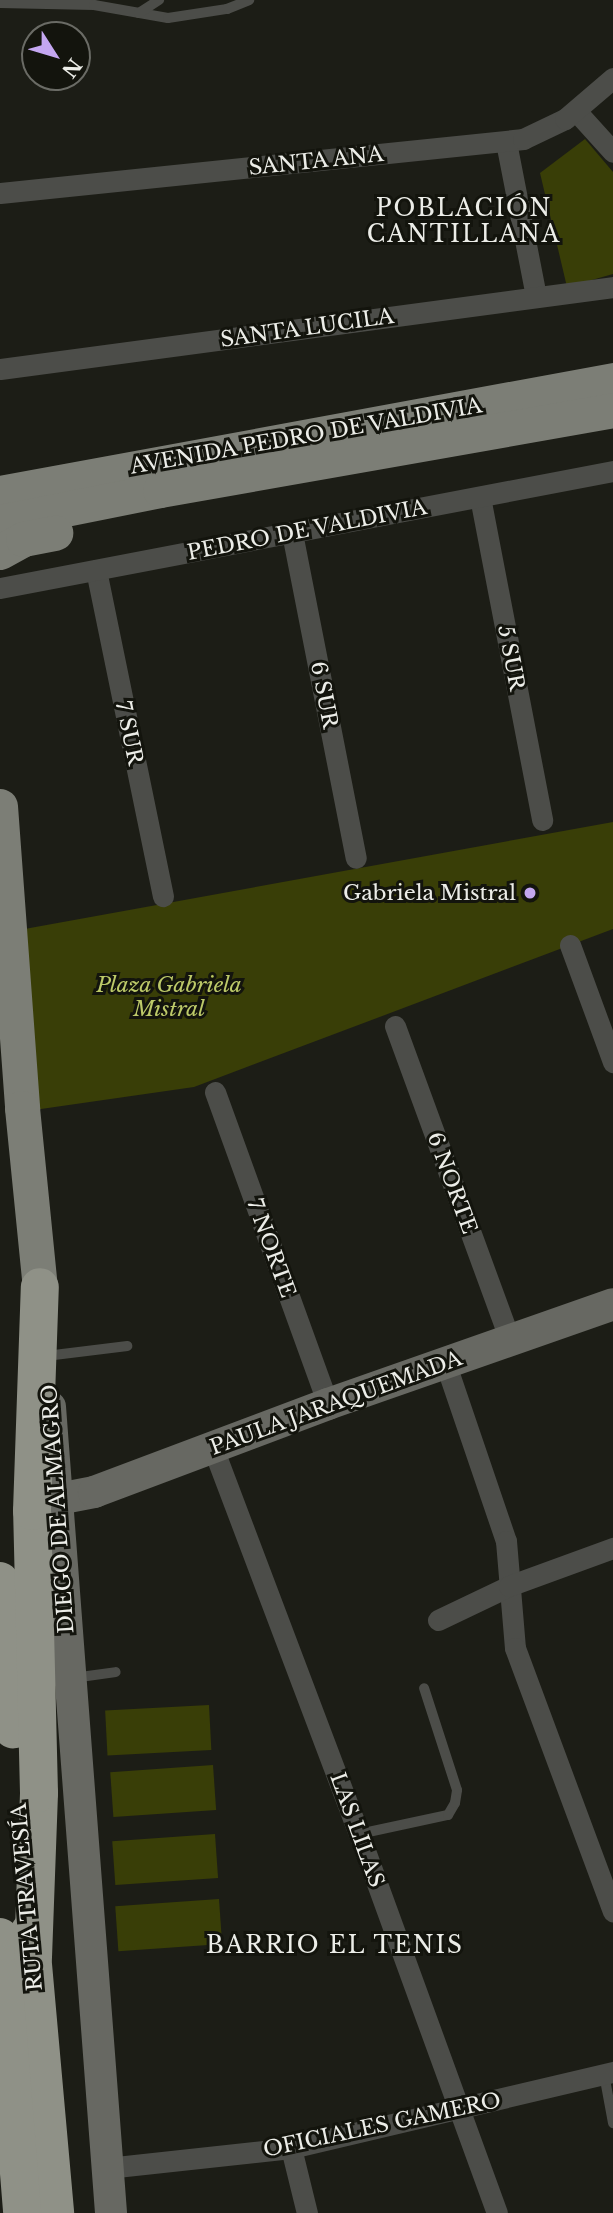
<!DOCTYPE html>
<meta charset="utf-8">
<style>
body{margin:0}
#map{position:relative;width:613px;height:2213px;overflow:hidden;background:#1c1d16;font-family:"Libre Baskerville",serif}
div>[style]{position:absolute}
.green>*{inset:0;background:#393e07;transform-origin:0 0}
.lane>*{height:10px;margin:-5px;padding:0 5px;transform-origin:5px;border-radius:5px;background:#4c4d49}
.street>*{height:21px;margin:-10.5px;padding:0 10.5px;transform-origin:10.5px;border-radius:10.5px;background:#4c4d49}
.secondary>*{height:32px;margin:-16px;padding:0 16px;transform-origin:16px;border-radius:16px;background:#676862}
.primary>*{height:35px;margin:-17.5px;padding:0 17.5px;transform-origin:17.5px;border-radius:17.5px;background:#7c7e76}
.highway>*{height:38px;margin:-19px;padding:0 19px;transform-origin:19px;border-radius:19px;background:#8f9187}
.dots>*{width:19px;height:19px;translate:-50% -50%;box-sizing:border-box;border:4px solid #13140d;border-radius:50%}
span{translate:-50% -50%;white-space:nowrap;text-align:center;line-height:1.15;-webkit-text-stroke:6px #13140d;paint-order:stroke}
.street-label{font-size:21px;color:#ecede8}
.poi-label{font-size:21px;color:#ecede8}
.right{translate:-100% -50%;text-align:right}
.park-label{font-size:21px;color:#bdca69;font-style:italic}
.neighbourhood-label{font-size:23px;color:#ecede8;letter-spacing:2px}
.north{position:absolute;left:21px;top:21px;width:70px;height:70px;box-sizing:border-box;background:#13140d;border:2px solid #6a6b65;border-radius:50%;rotate:127deg;font-size:19px;font-weight:700;line-height:28px;text-align:center;color:#ecede8}
.north::after{content:'';display:block;margin:auto;width:24px;height:32px;background:#c4a7f1;clip-path:polygon(50% 0,100% 100%,50% 72%,0 100%)}
</style>
<div id="map">
<div class="green">
<div style="clip-path:polygon(585px 139px,613px 172px,613px 274px,567px 287px,540px 173px)"></div>
<div style="clip-path:polygon(613px 822px,613px 929px,194px 1087px,34px 1110px,19px 930px)"></div>
<div style="left:209px;top:1705px;width:45px;height:104px;rotate:87deg"></div>
<div style="left:213px;top:1765px;width:45px;height:103px;rotate:86deg"></div>
<div style="left:215px;top:1834px;width:44px;height:103px;rotate:86deg"></div>
<div style="left:219px;top:1899px;width:45px;height:104px;rotate:86deg"></div>
</div>
<div class="lane">
<div style="left:0;top:3px;width:94px;rotate:1.2deg"></div>
<div style="left:94px;top:5px;width:75px;rotate:10deg"></div>
<div style="left:168px;top:18px;width:60px;rotate:-8.7deg"></div>
<div style="left:227px;top:9px;width:24px;rotate:-22deg"></div>
<div style="left:139px;top:13px;width:24px;rotate:-33deg"></div>
<div style="left:46px;top:1356px;width:82px;rotate:-7deg"></div>
<div style="left:73px;top:1678px;width:43px;rotate:-7.9deg"></div>
<div style="left:359px;top:1834px;width:91px;rotate:-12.1deg"></div>
<div style="left:448px;top:1815px;width:14px;rotate:-60deg"></div>
<div style="left:455px;top:1803px;width:13px;rotate:-81deg"></div>
<div style="left:457px;top:1790px;width:107px;rotate:-107.9deg"></div>
<div style="left:604px;top:2074px;width:50px;rotate:79.6deg"></div>
</div>
<div class="street">
<div style="left:576px;top:111px;width:55px;rotate:47.9deg"></div>
<div style="left:506px;top:142px;width:158px;rotate:79deg"></div>
<div style="left:0;top:193px;width:526px;rotate:-5.89deg"></div>
<div style="left:523px;top:139px;width:47px;rotate:-25.5deg"></div>
<div style="left:565px;top:119px;width:63px;rotate:-40.5deg"></div>
<div style="left:0;top:369px;width:618px;rotate:-7.62deg"></div>
<div style="left:480px;top:497px;width:329px;rotate:79.1deg"></div>
<div style="left:292px;top:533px;width:331px;rotate:78.9deg"></div>
<div style="left:96px;top:570px;width:333px;rotate:78.4deg"></div>
<div style="left:0;top:588px;width:624px;rotate:-10.81deg"></div>
<div style="left:570px;top:945px;width:125px;rotate:69.8deg"></div>
<div style="left:395px;top:1026px;width:335px;rotate:69.9deg"></div>
<div style="left:215px;top:1092px;width:332px;rotate:70.1deg"></div>
<div style="left:445px;top:1362px;width:189px;rotate:71.2deg"></div>
<div style="left:506px;top:1541px;width:107px;rotate:85.2deg"></div>
<div style="left:515px;top:1648px;width:281px;rotate:69.6deg"></div>
<div style="left:213px;top:1448px;width:413px;rotate:69.3deg"></div>
<div style="left:359px;top:1834px;width:403px;rotate:70deg"></div>
<div style="left:438px;top:1620px;width:79px;rotate:-25.6deg"></div>
<div style="left:509px;top:1586px;width:111px;rotate:-20.1deg"></div>
<div style="left:291px;top:2148px;width:67px;rotate:76.2deg"></div>
<div style="left:107px;top:2168px;width:185px;rotate:-6.2deg"></div>
<div style="left:291px;top:2148px;width:331px;rotate:-13.3deg"></div>
</div>
<div class="secondary">
<div style="left:50px;top:1407px;width:808px;rotate:85.67deg"></div>
<div style="left:58px;top:1499px;width:37px;rotate:-11deg"></div>
<div style="left:94px;top:1492px;width:250px;rotate:-20.6deg"></div>
<div style="left:328px;top:1404px;width:302px;rotate:-19.3deg"></div>
</div>
<div class="primary">
<div style="left:0;top:493px;width:623px;rotate:-10.44deg"></div>
<div style="left:0;top:522px;width:163px;rotate:-11.3deg"></div>
<div style="left:160px;top:490px;width:460px;rotate:-10deg"></div>
<div style="left:0;top:552px;width:26px;rotate:-29deg"></div>
<div style="left:23px;top:539px;width:33px;rotate:-11deg"></div>
<div style="left:0;top:806px;width:303px;rotate:85.8deg"></div>
<div style="left:22px;top:1108px;width:180px;rotate:84.3deg"></div>
</div>
<div class="highway">
<div style="left:0;top:1581px;width:149px;rotate:85deg"></div>
<div style="left:30px;top:1931px;width:283px;rotate:84.9deg"></div>
<div style="left:0;top:1937px;width:277px;rotate:85.4deg"></div>
<div style="left:33px;top:1957px;width:164px;rotate:-87.9deg"></div>
<div style="left:39px;top:1793px;width:282px;rotate:-91.4deg"></div>
<div style="left:32px;top:1511px;width:224px;rotate:-88deg"></div>
</div>
<div class="dots">
<div style="left:530px;top:893px;background:#c4a7f1"></div>
</div>
<div class="street-label">
<span style="left:316px;top:161px;rotate:-6deg">SANTA ANA</span>
<span style="left:307px;top:328px;rotate:-8deg">SANTA LUCILA</span>
<span style="left:306px;top:436px;rotate:-10deg">AVENIDA PEDRO DE VALDIVIA</span>
<span style="left:307px;top:530px;rotate:-11deg">PEDRO DE VALDIVIA</span>
<span style="left:511px;top:658px;rotate:79deg">5 SUR</span>
<span style="left:324px;top:695px;rotate:79deg">6 SUR</span>
<span style="left:129px;top:733px;rotate:78deg">7 SUR</span>
<span style="left:452px;top:1183px;rotate:70deg">6 NORTE</span>
<span style="left:271px;top:1248px;rotate:70deg">7 NORTE</span>
<span style="left:336px;top:1403px;rotate:-20deg">PAULA JARAQUEMADA</span>
<span style="left:58px;top:1509px;rotate:-94deg">DIEGO DE ALMAGRO</span>
<span style="left:357px;top:1830px;rotate:70deg">LAS LILAS</span>
<span style="left:27px;top:1897px;rotate:-95deg">RUTA TRAVESÍA</span>
<span style="left:382px;top:2125px;rotate:-12deg">OFICIALES GAMERO</span>
</div>
<div class="poi-label">
<span class="right" style="left:516px;top:893px">Gabriela Mistral</span>
</div>
<div class="park-label">
<span style="left:169px;top:997px">Plaza Gabriela<br>Mistral</span>
</div>
<div class="neighbourhood-label">
<span style="left:464px;top:221px">POBLACIÓN<br>CANTILLANA</span>
<span style="left:335px;top:1945px">BARRIO EL TENIS</span>
</div>
<div class="north">N</div>
</div>
